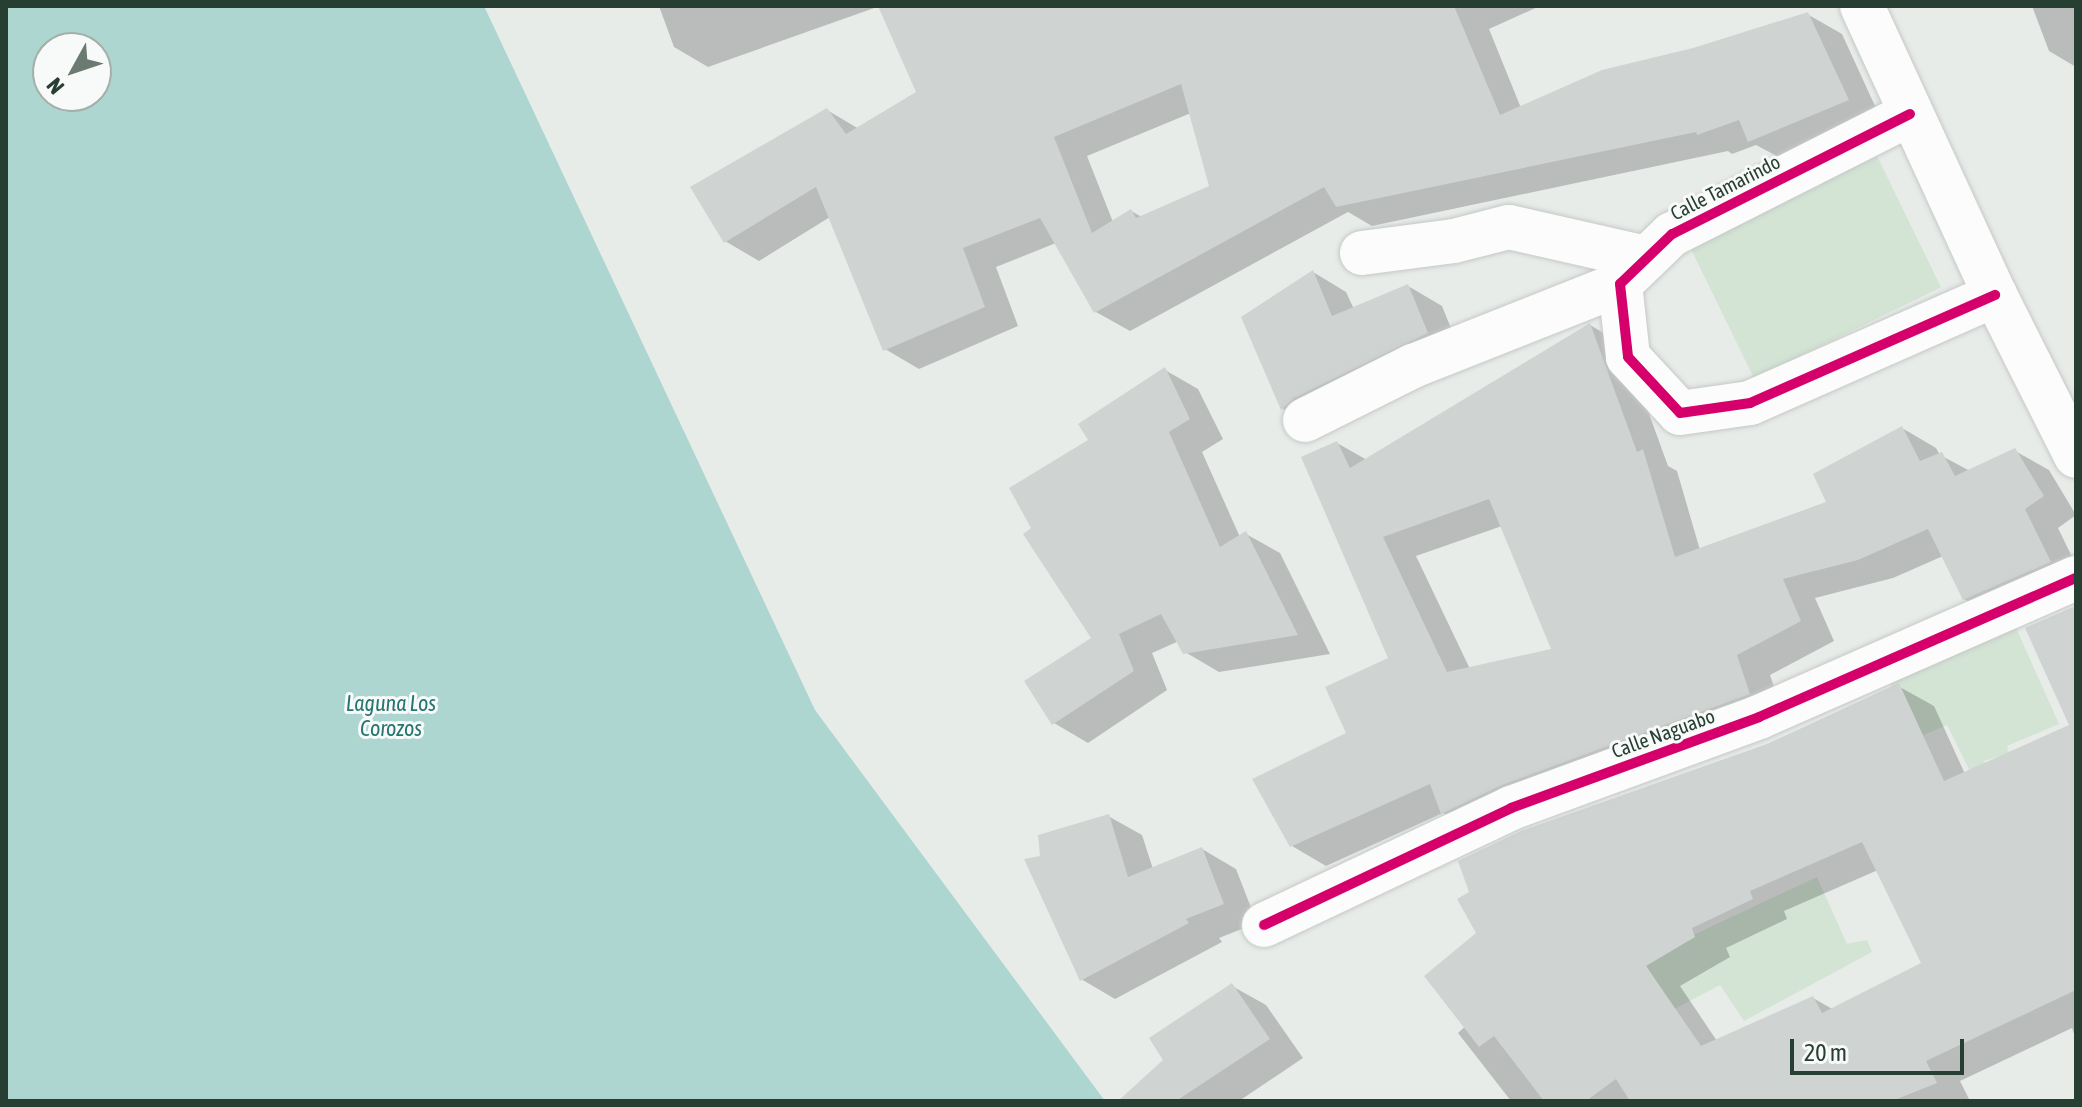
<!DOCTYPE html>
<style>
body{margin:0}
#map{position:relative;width:2082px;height:1107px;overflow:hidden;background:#e8ece9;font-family:"Asap Condensed",sans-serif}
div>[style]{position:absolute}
.green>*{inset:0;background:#d3e3d4;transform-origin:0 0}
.water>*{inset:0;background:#add6d1}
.shadow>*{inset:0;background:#0003}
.building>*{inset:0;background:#cfd3d1}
.roads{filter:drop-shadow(0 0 2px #c5c9c6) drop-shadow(0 0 2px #c5c9c6)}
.street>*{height:44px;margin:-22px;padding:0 22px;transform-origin:22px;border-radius:22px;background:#fcfcfc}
.secondary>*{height:44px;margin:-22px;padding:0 22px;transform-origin:22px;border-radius:22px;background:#fcfcfc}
.cycleway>*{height:10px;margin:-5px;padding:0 5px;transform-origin:5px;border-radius:5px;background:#d6006c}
span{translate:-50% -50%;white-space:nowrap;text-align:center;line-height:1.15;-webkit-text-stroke:6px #f7faf8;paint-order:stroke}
.street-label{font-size:20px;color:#273e32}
.water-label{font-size:22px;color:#26756e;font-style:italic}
.frame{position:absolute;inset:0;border:8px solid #273e32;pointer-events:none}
.north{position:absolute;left:32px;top:32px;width:80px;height:80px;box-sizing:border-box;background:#f7faf8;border:2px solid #a4afa9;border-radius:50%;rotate:230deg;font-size:22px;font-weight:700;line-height:32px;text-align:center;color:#273e32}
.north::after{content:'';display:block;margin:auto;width:28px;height:36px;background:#6b7b72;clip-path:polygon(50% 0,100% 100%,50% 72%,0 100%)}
.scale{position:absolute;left:1790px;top:1039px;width:174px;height:36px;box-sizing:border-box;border:4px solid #273e32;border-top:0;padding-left:10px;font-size:24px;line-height:28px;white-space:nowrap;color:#273e32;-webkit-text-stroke:6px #f7faf8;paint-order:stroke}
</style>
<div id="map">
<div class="green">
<div style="left:1877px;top:156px;width:146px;height:208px;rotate:64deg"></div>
<div style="clip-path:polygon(2016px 628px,2059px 724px,2007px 746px,2009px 753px,1984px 761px,2008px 817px,2021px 874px,1947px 725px,1915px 739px,1890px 682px)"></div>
<div style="clip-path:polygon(1817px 877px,1847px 944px,1867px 940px,1872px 952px,1744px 1021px,1720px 985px,1674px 1009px,1642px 959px)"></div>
</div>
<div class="water">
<div style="clip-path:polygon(evenodd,6px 6px,484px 6px,815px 710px,1105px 1101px,6px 1101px,6px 6px,48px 48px,96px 48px,96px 96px,48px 96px,48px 48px)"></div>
</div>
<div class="shadow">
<div style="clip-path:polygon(659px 6px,880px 6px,708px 67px,674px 47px)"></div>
<div style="clip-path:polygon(evenodd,880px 6px,1540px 6px,1489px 29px,1521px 108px,1807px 14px,1842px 34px,1881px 119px,1784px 160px,1756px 145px,1732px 154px,1728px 151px,1372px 226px,1348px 212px,1130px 331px,1096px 312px,1056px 243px,996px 267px,1018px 326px,919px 369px,885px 349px,830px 217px,759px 261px,725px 241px,827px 110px,859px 129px,919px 93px,880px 6px,1191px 113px,1212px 188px,1142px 217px,1131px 211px,1113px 222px,1087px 156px,1191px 113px)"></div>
<div style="clip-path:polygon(2032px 6px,2076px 6px,2076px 67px,2049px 51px)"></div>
<div style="clip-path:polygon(1313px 272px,1346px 292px,1354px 309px,1408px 286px,1442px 306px,1461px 353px,1316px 428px,1283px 409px,1243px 318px)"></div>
<div style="clip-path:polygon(evenodd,1590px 325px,1624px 345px,1668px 466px,1677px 471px,1700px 550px,1829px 503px,1902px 428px,1936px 448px,1940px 455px,1970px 471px,2015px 451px,2049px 470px,2076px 515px,2058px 528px,2076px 565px,1998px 619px,1964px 599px,1943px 556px,1893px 578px,1815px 598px,1834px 641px,1770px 675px,1783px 713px,1476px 832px,1443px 813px,1326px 866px,1292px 846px,1391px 659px,1337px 443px,1367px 460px,1590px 325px,1502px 526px,1553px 651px,1470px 669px,1416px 556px,1502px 526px)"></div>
<div style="clip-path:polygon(1165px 370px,1198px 389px,1223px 439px,1202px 452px,1240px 537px,1246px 534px,1280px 553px,1330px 654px,1219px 672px,1185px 652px,1179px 641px,1152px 653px,1167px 690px,1088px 743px,1054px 723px,1094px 638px,1034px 529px,1090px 441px)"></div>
<div style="clip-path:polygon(evenodd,2076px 609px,2076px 1040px,2072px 1028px,1960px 1081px,1970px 1101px,1511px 1101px,1458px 1033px,1767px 746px,1898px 686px,1934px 706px,1965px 774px,2074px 725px,2028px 629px,2076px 609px,1878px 870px,1924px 963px,1834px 1010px,1813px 998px,1717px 1041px,1680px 986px,1730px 957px,1726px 948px,1787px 919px,1784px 911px,1878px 870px)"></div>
<div style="clip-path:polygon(1108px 816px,1142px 835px,1153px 869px,1202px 849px,1236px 869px,1257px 923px,1219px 938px,1222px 942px,1115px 999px,1081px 979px,1043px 858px)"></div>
<div style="clip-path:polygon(1232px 986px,1266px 1005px,1303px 1058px,1239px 1101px,1120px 1101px,1166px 1060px)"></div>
</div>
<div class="building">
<div style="clip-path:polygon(evenodd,878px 6px,1454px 6px,1500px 115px,1602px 70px,1693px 48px,1808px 12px,1849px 100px,1748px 142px,1739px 120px,1697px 135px,1696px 132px,1336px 207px,1324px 187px,1094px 313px,1040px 218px,963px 248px,985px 307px,883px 351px,816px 187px,724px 243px,690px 187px,827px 108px,846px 134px,916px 92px,878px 6px,1181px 84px,1209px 186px,1136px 218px,1131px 209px,1092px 233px,1054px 137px,1181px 84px)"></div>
<div style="clip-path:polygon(1313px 270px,1332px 316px,1408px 284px,1428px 333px,1294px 398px,1281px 410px,1241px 317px)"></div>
<div style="clip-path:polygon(evenodd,1590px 323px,1637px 452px,1643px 449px,1675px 557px,1826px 502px,1813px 474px,1902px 426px,1920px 461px,1942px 452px,1955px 476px,2015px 448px,2044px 496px,2025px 509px,2051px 562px,1963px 600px,1928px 529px,1858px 560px,1783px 579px,1801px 621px,1737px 655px,1750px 694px,1502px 785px,1441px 814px,1430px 784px,1290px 847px,1252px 779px,1346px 733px,1325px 687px,1388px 658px,1301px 457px,1337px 441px,1350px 468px,1590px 323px,1489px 499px,1551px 649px,1447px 672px,1383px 537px,1489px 499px)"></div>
<div style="clip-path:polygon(1165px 367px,1190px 419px,1169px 432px,1220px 547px,1246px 531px,1298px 635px,1183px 654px,1161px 614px,1119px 634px,1134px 671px,1052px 725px,1024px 681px,1091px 638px,1023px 534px,1031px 528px,1009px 488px,1088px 440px,1078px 424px)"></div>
<div style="clip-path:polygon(evenodd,2073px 607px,2076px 613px,2076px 990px,1926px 1061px,1937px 1083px,1892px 1101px,1630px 1101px,1616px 1079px,1586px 1101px,1544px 1101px,1494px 1036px,1479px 1047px,1424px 976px,1476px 933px,1457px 899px,1469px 892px,1458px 861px,1521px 831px,1767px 744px,1899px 683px,1944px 781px,2069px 725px,2025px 628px,2073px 607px,1862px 842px,1921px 963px,1822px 1013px,1813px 996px,1701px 1046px,1646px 966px,1695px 937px,1692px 928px,1753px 899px,1750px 891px,1862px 842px)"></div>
<div style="clip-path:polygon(1109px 814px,1128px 877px,1202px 847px,1224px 904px,1186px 919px,1189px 923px,1080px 981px,1024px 859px,1040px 856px,1038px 835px)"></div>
<div style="clip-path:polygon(1232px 983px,1270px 1039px,1176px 1101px,1118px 1101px,1163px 1060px,1149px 1038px)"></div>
</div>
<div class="roads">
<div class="street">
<div style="left:1910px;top:114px;width:267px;rotate:153.2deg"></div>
<div style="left:1672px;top:234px;width:72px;rotate:136.1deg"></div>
<div style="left:1620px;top:284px;width:73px;rotate:83.7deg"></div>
<div style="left:1628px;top:357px;width:76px;rotate:47.1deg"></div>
<div style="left:1680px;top:413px;width:71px;rotate:-8.1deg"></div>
<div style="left:1750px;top:403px;width:268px;rotate:-23.8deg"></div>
<div style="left:1362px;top:253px;width:93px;rotate:-7.4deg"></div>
<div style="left:1454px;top:241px;width:57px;rotate:-14.3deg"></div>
<div style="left:1509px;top:227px;width:139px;rotate:12.8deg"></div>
<div style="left:1305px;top:420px;width:121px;rotate:-26.6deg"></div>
<div style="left:1413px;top:366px;width:223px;rotate:-21.6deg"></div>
<div style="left:1264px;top:925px;width:273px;rotate:-25.3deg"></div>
<div style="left:1511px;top:808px;width:264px;rotate:-20.1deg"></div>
<div style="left:1759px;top:717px;width:346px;rotate:-23.7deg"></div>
</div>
<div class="secondary">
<div style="left:1862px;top:6px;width:318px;rotate:65.3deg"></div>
<div style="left:1995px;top:295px;width:180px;rotate:63.3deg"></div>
</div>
</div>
<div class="cycleway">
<div style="left:1910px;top:114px;width:267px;rotate:153.2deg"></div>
<div style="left:1672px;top:234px;width:72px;rotate:136.1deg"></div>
<div style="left:1620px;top:284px;width:73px;rotate:83.7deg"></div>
<div style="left:1628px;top:357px;width:76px;rotate:47.1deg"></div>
<div style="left:1680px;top:413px;width:71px;rotate:-8.1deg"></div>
<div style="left:1750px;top:403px;width:268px;rotate:-23.8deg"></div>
<div style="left:1264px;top:925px;width:273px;rotate:-25.3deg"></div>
<div style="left:1511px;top:808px;width:264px;rotate:-20.1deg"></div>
<div style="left:1759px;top:717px;width:346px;rotate:-23.7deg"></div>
</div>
<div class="street-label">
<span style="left:1725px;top:187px;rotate:-27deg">Calle Tamarindo</span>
<span style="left:1663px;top:733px;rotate:-20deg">Calle Naguabo</span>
</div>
<div class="water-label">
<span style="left:391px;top:716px">Laguna Los<br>Corozos</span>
</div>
<div class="frame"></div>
<div class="north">N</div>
<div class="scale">20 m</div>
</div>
